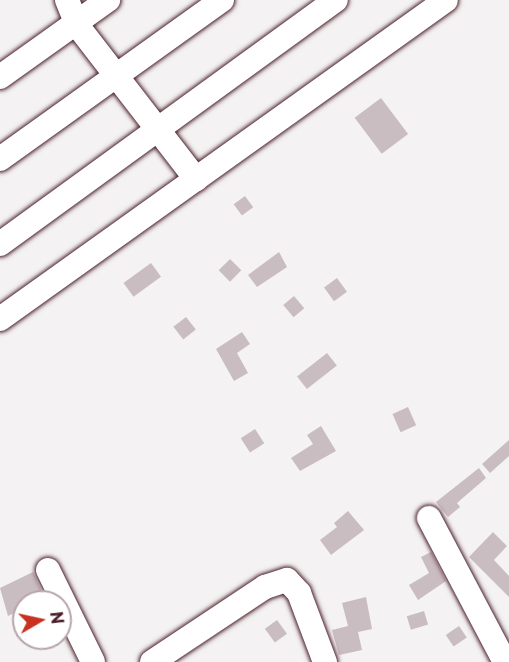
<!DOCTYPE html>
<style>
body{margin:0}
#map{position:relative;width:509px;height:662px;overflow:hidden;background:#f4f2f2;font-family:"Playpen Sans",sans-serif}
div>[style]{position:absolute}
.building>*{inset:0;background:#cabdc1;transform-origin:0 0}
.roads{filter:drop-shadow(0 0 2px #4a1f2b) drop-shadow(0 0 2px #4a1f2b)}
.minor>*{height:24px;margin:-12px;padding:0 12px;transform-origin:12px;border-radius:12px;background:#fff}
span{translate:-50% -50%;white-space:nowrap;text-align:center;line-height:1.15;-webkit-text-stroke:4.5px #fff;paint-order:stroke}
.north{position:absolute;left:12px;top:590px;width:60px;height:60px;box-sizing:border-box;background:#fff;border:2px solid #b7a5aa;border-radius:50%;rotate:81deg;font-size:16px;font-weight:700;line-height:24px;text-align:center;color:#4a1f2b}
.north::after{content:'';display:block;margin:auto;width:21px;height:27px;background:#c8321e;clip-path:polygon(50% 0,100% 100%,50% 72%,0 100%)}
</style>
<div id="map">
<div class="building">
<div style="left:381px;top:98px;width:45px;height:33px;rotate:53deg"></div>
<div style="left:245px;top:196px;width:14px;height:14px;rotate:54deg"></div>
<div style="clip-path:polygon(279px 252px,287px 267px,257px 287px,248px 275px)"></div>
<div style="left:230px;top:259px;width:16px;height:16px;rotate:45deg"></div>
<div style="left:151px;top:263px;width:17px;height:34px;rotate:54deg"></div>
<div style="left:337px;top:278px;width:17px;height:16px;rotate:54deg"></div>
<div style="left:294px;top:296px;width:16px;height:14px;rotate:50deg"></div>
<div style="left:186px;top:317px;width:16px;height:16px;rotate:52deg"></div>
<div style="clip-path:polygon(242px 332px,250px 344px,237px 353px,248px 373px,234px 381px,216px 349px)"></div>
<div style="left:327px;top:353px;width:16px;height:38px;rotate:52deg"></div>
<div style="left:408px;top:407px;width:20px;height:17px;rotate:66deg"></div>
<div style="clip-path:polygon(321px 426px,336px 451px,300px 471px,291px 458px,313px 444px,307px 435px)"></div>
<div style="left:255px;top:429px;width:17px;height:17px;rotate:57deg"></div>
<div style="clip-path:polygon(509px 440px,509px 456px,490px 473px,482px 464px)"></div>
<div style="clip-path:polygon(479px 468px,486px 478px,457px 503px,460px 507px,448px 517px,436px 502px)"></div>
<div style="clip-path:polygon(348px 511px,364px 530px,331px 555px,320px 540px,337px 527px,334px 523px)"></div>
<div style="clip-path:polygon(493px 532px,507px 546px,494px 560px,509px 576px,509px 597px,469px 557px)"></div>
<div style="clip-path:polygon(431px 552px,446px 581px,418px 600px,409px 585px,429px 573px,421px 557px)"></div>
<div style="clip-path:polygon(33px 572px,45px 599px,24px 602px,24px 608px,8px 616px,0 588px)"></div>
<div style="clip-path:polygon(366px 597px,372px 629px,358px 632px,362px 650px,339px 655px,332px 630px,348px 626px,342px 603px)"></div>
<div style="left:424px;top:611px;width:14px;height:18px;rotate:73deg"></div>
<div style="left:277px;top:620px;width:17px;height:15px;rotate:54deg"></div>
<div style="left:459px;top:626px;width:14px;height:16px;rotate:56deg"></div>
</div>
<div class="roads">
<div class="minor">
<div style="left:67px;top:0;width:27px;rotate:68deg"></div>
<div style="left:77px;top:25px;width:195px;rotate:52.3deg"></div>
<div style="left:0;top:77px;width:133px;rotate:-35.5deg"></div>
<div style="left:0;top:159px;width:273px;rotate:-35.6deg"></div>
<div style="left:0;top:244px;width:415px;rotate:-36deg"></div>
<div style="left:0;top:319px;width:548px;rotate:-35.57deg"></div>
<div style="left:429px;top:518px;width:163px;rotate:62.2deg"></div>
<div style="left:48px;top:570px;width:102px;rotate:63.9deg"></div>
<div style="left:152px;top:662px;width:136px;rotate:-33.6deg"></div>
<div style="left:265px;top:587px;width:23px;rotate:-18deg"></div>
<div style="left:287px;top:580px;width:18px;rotate:47deg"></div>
<div style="left:299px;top:593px;width:74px;rotate:69.4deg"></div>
</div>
</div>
<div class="north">N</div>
</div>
